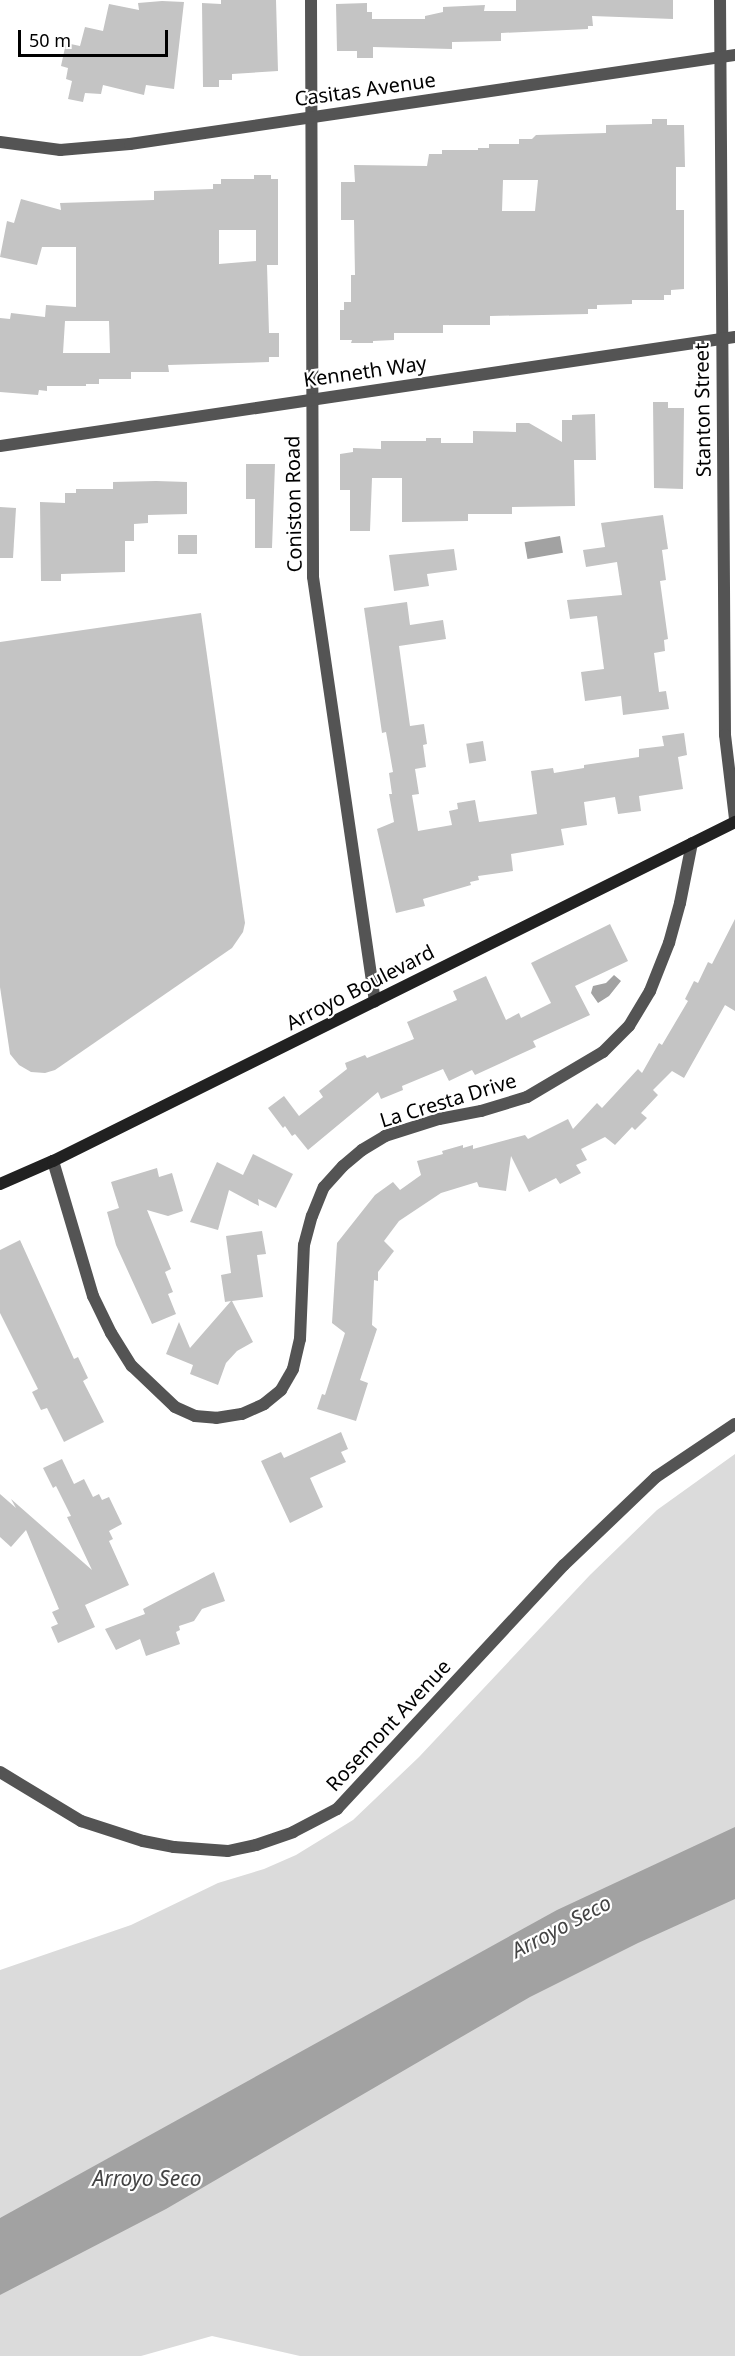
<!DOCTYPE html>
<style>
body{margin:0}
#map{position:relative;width:735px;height:2356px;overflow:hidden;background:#fff;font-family:"Noto Sans",sans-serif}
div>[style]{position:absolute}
.green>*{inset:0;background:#dbdbdb}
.water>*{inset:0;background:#a2a2a2;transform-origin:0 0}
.building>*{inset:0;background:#c4c4c4;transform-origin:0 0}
.street>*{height:12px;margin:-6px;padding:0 6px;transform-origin:6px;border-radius:6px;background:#545454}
.secondary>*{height:12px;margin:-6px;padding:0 6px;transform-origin:6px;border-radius:6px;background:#212121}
span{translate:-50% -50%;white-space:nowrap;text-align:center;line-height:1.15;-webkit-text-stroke:4.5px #fff;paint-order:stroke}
.street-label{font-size:20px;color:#000}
.water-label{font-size:21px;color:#434343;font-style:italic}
.scale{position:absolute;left:18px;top:30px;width:150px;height:27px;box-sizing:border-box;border:3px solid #000;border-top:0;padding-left:8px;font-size:18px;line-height:21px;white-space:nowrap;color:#000;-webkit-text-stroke:4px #fff;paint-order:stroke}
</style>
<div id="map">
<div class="green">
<div style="clip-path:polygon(735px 1454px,735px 2356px,300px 2356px,212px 2336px,141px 2356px,0 2356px,0 1970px,131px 1925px,218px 1883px,264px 1869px,296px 1855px,353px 1820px,419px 1757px,590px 1575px,657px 1510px)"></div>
</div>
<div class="water">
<div style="left:560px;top:536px;width:17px;height:36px;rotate:80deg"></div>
<div style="clip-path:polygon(614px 975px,621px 981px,609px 996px,598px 1003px,591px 993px,593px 986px,606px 983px)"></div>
<div style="clip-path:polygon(735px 1827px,735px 1899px,638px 1943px,530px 1997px,166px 2209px,0 2295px,0 2218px,557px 1910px)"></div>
</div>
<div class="building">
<div style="clip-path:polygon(221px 0,276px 0,278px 71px,232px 74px,232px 80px,219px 80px,219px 87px,203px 87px,202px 3px,221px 4px)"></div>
<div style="clip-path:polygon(516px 0,673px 0,673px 19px,592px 16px,593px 26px,588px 26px,588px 29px,501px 33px,501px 41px,452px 42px,452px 49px,373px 47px,373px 58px,357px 58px,357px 51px,337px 51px,336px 4px,367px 3px,367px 12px,372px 12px,372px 19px,425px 19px,425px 16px,443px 12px,443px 7px,485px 5px,484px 11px,516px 11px)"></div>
<div style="clip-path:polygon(162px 1px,184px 2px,174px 89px,146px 85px,144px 95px,103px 85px,101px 94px,85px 93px,83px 102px,68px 99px,72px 81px,66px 79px,68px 68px,61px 66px,66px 43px,80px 46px,85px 27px,103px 31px,109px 4px,139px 10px,138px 3px)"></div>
<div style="clip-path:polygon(evenodd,652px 119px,667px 119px,667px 125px,684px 125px,685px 167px,676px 167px,676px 210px,684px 210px,684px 289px,671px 290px,671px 295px,664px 295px,664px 300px,632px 300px,632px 304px,597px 305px,597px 309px,588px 309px,588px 314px,490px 316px,490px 325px,443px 325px,443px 333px,394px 333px,394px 340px,373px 341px,373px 343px,351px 343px,352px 340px,340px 340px,340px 310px,344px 310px,344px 302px,351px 302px,351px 275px,355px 275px,354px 220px,341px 220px,341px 182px,355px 182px,354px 165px,427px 166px,429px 154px,442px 154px,442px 150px,478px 150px,478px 148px,489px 148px,489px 144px,519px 144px,519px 139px,532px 139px,536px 135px,606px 133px,606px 125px,652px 124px,652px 119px,503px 180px,538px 180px,535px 211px,502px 211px,503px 180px)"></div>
<div style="clip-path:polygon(evenodd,254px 175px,271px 175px,271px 179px,278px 179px,278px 265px,267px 265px,269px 333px,279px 333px,279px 357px,269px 357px,269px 362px,168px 365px,169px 372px,131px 372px,131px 379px,99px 379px,99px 384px,86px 384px,86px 386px,47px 386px,47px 391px,39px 390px,38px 395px,0 392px,0 318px,10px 319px,11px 313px,45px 317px,46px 305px,76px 307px,76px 247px,42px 247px,37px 265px,0 257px,7px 221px,14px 223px,21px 199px,61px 210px,60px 203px,154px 200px,154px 191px,213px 189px,213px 184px,221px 184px,221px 179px,254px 179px,254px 175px,219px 230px,256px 230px,256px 261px,219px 264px,219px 230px,254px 175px,65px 321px,109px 321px,110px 353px,63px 353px,65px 321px)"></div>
<div style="clip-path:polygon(653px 402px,668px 402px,668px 408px,684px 408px,683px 489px,654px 488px)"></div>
<div style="clip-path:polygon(595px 414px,596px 460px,574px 460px,575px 506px,512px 507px,512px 514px,468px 514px,468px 521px,402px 522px,402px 478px,372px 478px,370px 531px,350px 531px,350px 490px,340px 490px,340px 454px,353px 452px,353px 448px,381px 449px,381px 441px,426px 441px,426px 438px,441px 438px,441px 443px,473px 443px,473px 431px,516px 432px,516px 423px,529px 423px,562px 442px,562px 420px,572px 420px,572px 415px)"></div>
<div style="clip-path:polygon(246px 464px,275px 464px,272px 548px,255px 548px,255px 499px,246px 499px)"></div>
<div style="clip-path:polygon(156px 481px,187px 482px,187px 514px,148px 515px,148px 523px,134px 524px,134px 541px,125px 541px,125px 572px,61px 574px,61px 581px,41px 581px,40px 502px,65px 503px,65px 493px,76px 493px,76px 489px,113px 489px,113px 482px)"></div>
<div style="clip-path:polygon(0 507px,16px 508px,13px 558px,0 558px)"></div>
<div style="clip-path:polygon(663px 515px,668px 549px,662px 550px,666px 580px,660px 581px,668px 639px,664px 640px,665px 651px,654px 653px,659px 692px,666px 691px,669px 709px,623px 715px,621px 696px,585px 701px,581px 672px,604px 669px,597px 616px,570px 619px,567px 600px,622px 595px,617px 562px,586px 567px,583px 550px,605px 547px,601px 523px)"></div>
<div style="left:197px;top:535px;width:19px;height:19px;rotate:90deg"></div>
<div style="clip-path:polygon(454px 549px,457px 570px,427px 574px,429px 586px,394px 591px,389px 555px)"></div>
<div style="clip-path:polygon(407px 602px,410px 625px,443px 620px,446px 639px,399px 646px,410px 726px,424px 724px,427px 744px,423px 745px,426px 767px,415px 769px,419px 794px,412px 795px,418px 831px,452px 825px,449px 811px,458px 809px,457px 803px,475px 800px,479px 822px,537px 814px,531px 771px,553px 768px,554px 773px,584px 768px,584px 765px,639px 757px,639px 749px,664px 746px,662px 736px,684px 733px,687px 755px,678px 757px,683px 789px,639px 796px,641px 811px,618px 814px,615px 797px,584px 802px,587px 825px,561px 829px,564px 845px,511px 854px,513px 871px,478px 876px,479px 880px,470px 882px,471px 885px,423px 899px,425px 906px,396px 913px,377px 829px,394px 822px,389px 794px,392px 794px,389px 773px,393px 772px,386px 732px,382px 733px,364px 608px)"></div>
<div style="clip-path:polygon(201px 613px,245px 923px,243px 932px,232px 948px,55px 1070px,45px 1073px,31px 1072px,19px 1065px,10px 1054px,0 987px,0 642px)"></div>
<div style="left:483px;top:741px;width:20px;height:17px;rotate:81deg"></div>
<div style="clip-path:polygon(735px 919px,735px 1011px,725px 1005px,684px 1078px,672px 1071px,653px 1090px,658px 1095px,641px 1113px,647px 1118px,635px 1130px,632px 1127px,615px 1145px,605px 1137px,581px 1149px,587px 1160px,576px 1165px,581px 1173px,560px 1184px,556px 1178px,529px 1192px,511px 1156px,506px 1191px,479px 1187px,477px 1182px,441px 1193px,399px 1221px,384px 1241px,394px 1251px,378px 1272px,378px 1281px,374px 1280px,372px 1325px,377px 1329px,360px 1380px,368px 1383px,356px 1421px,317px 1409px,322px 1394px,325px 1395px,345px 1333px,332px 1323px,337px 1243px,375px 1195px,393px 1182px,400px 1190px,421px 1175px,417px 1161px,443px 1154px,442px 1151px,463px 1145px,463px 1148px,473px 1145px,473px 1149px,525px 1135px,528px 1139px,568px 1119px,573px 1129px,597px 1103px,602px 1108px,638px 1069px,642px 1073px,659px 1043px,662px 1045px,688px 1001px,685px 999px,694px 981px,698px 983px,708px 962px,712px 964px)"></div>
<div style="clip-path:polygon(610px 924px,628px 961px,575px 986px,590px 1015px,533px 1041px,536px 1047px,475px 1075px,472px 1070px,449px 1081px,443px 1069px,402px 1086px,403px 1090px,381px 1099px,378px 1092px,308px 1150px,295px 1134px,292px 1136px,285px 1126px,283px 1128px,268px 1108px,284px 1096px,299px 1116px,323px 1097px,319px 1091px,347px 1069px,345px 1063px,365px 1055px,367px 1058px,414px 1039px,407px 1022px,457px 1000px,453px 991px,486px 976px,506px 1020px,519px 1013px,521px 1018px,551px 1003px,531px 963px)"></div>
<div style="clip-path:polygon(253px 1154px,293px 1174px,276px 1208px,258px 1199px,259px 1206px,229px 1190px,218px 1230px,190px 1222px,217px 1162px,243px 1175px)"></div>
<div style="clip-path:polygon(157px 1168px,159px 1177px,172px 1173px,183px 1211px,168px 1216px,147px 1210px,171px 1269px,165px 1272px,173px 1292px,168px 1294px,176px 1314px,152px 1324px,116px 1245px,107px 1212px,119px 1208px,111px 1182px)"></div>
<div style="clip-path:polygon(262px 1231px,266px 1254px,257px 1255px,263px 1297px,232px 1301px,253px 1342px,237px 1351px,226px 1363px,218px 1385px,190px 1374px,193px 1365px,166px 1354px,179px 1322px,190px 1348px,231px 1301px,225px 1302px,221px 1275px,231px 1273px,226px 1236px)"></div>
<div style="clip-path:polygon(20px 1240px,74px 1359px,78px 1357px,88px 1378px,83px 1381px,104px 1422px,64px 1442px,47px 1408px,41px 1410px,32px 1392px,38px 1389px,0 1313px,0 1250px)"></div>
<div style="clip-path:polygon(341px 1432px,348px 1449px,341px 1452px,346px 1462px,310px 1478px,323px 1507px,290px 1523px,261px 1461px,281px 1452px,284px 1458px)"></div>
<div style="clip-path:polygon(62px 1459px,74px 1484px,84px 1479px,93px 1497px,99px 1494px,102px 1500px,109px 1497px,122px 1524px,109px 1531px,113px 1539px,109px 1541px,129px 1585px,85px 1605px,95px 1627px,58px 1643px,51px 1627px,58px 1624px,52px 1612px,59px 1609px,26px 1530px,11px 1547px,0 1537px,0 1494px,16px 1508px,11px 1499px,92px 1570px,67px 1517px,71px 1516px,56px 1486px,53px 1488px,43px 1468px)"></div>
<div style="clip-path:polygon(214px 1572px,225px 1601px,202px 1609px,194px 1621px,179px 1626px,180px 1630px,176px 1632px,180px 1644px,146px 1656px,140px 1639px,116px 1650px,105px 1629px,145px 1614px,143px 1609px)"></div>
</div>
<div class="street">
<div style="left:311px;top:0;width:577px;rotate:89.8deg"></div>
<div style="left:313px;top:577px;width:429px;rotate:81.7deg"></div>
<div style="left:720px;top:0;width:735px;rotate:89.61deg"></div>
<div style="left:725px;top:735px;width:85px;rotate:83.2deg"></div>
<div style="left:0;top:142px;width:61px;rotate:7.6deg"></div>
<div style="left:60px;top:150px;width:70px;rotate:-4.9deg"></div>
<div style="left:130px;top:144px;width:612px;rotate:-8.37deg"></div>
<div style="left:0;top:446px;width:743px;rotate:-8.44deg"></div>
<div style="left:53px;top:1161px;width:141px;rotate:73.5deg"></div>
<div style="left:93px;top:1296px;width:41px;rotate:64.1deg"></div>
<div style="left:111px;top:1333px;width:39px;rotate:58deg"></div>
<div style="left:132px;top:1366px;width:59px;rotate:43.6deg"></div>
<div style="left:175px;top:1407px;width:22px;rotate:24deg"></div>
<div style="left:195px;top:1416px;width:21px;rotate:5deg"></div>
<div style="left:216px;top:1418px;width:26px;rotate:-9deg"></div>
<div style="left:242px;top:1414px;width:24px;rotate:-24deg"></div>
<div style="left:264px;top:1404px;width:22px;rotate:-39deg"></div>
<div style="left:281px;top:1390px;width:24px;rotate:-60deg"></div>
<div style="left:293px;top:1369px;width:31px;rotate:-77deg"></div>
<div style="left:300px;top:1339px;width:94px;rotate:-87.6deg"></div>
<div style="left:304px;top:1245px;width:30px;rotate:-75deg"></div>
<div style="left:312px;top:1216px;width:31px;rotate:-68deg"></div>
<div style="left:324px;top:1187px;width:28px;rotate:-48deg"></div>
<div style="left:343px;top:1166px;width:25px;rotate:-40deg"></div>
<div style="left:362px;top:1150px;width:27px;rotate:-31deg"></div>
<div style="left:385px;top:1136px;width:57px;rotate:-17.5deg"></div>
<div style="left:439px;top:1119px;width:43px;rotate:-10.8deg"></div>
<div style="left:481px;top:1111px;width:48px;rotate:-16.9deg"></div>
<div style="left:527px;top:1097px;width:88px;rotate:-30.6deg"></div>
<div style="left:603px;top:1052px;width:37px;rotate:-45deg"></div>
<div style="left:629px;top:1026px;width:41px;rotate:-59deg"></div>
<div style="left:650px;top:991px;width:52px;rotate:-68.4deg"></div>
<div style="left:669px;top:943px;width:41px;rotate:-74.6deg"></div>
<div style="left:680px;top:903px;width:61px;rotate:-78.7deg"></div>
<div style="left:0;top:1772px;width:95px;rotate:31.2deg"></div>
<div style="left:81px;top:1821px;width:65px;rotate:17.9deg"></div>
<div style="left:143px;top:1841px;width:32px;rotate:11deg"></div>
<div style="left:174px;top:1847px;width:54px;rotate:4.2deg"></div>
<div style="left:228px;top:1851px;width:29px;rotate:-12deg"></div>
<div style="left:256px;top:1845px;width:39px;rotate:-19deg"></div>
<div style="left:293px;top:1832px;width:50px;rotate:-27.6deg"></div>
<div style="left:337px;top:1809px;width:333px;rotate:-47.1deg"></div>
<div style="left:564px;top:1565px;width:127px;rotate:-43.7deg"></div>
<div style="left:656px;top:1477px;width:95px;rotate:-33.9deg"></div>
</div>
<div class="secondary">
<div style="left:0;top:1184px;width:58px;rotate:-23.5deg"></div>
<div style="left:53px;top:1161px;width:762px;rotate:-26.43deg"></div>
</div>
<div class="street-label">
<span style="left:365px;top:89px;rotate:-8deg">Casitas Avenue</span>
<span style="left:365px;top:371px;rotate:-8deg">Kenneth Way</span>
<span style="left:702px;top:410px;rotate:-91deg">Stanton Street</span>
<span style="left:293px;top:504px;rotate:-91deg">Coniston Road</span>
<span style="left:360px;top:987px;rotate:-27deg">Arroyo Boulevard</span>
<span style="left:448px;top:1100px;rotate:-17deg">La Cresta Drive</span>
<span style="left:388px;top:1725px;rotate:-47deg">Rosemont Avenue</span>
</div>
<div class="water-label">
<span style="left:561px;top:1926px;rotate:-28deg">Arroyo Seco</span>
<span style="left:147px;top:2178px">Arroyo Seco</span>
</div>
<div class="scale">50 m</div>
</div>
